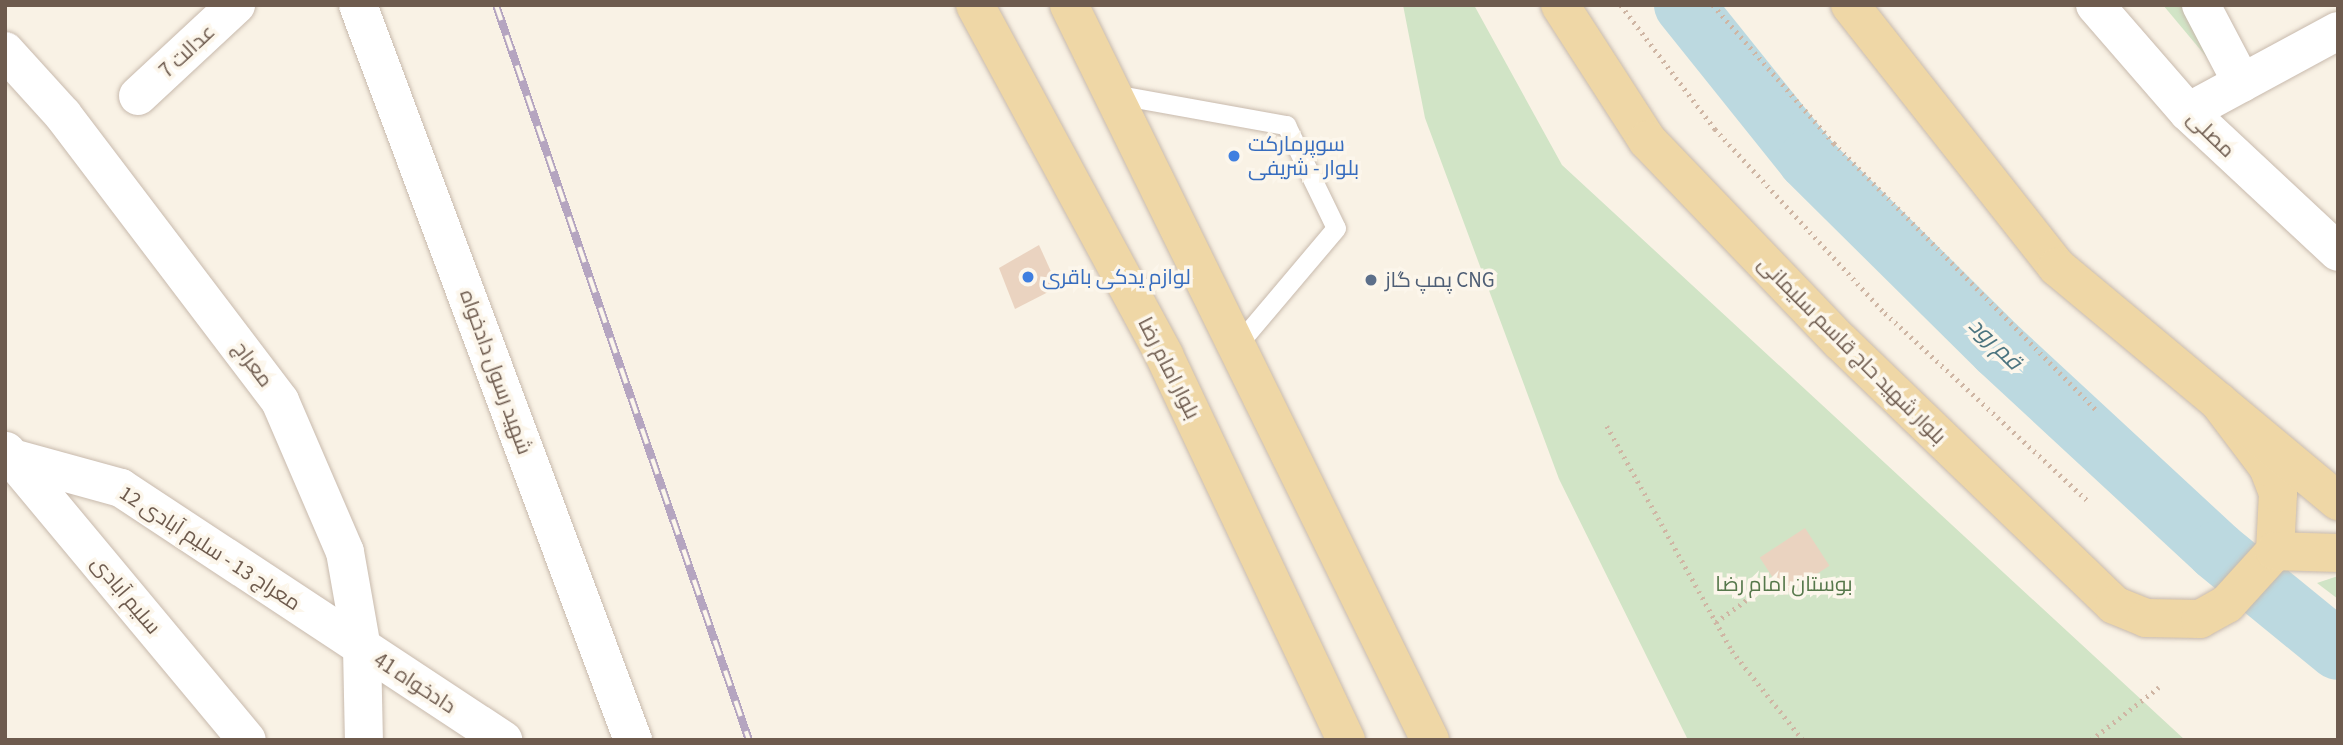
<!DOCTYPE html>
<meta charset="utf-8">
<style>
body{margin:0}
#map{position:relative;width:2343px;height:745px;overflow:hidden;background:#f9f2e5;font-family:"Source Sans 3",Cairo,sans-serif}
div>[style]{position:absolute}
.green>*{inset:0;background:#d1e4c6}
.river>*{height:60px;margin:-30px;padding:0 30px;transform-origin:30px;border-radius:30px;background:#bcd9e0}
.building>*{inset:0;background:#ead3c0;transform-origin:0 0}
.path>*{height:4.5px;margin-top:-2.25px;transform-origin:0;background:repeating-linear-gradient(90deg,#cfb6a4 0 2px,transparent 0 7px)}
.roads{filter:drop-shadow(0 0 2px #c8baad) drop-shadow(0 0 2px #c8baad)}
.lane>*{height:19px;margin:-9.5px;padding:0 9.5px;transform-origin:9.5px;border-radius:9.5px;background:#fff}
.street>*{height:38px;margin:-19px;padding:0 19px;transform-origin:19px;border-radius:19px;background:#fff}
.secondary>*{height:38px;margin:-19px;padding:0 19px;transform-origin:19px;border-radius:19px;background:#fff}
.primary>*{height:38px;margin:-19px;padding:0 19px;transform-origin:19px;border-radius:19px;background:#efd7a6}
.rail>*{height:8px;margin-top:-4px;transform-origin:0;background:repeating-linear-gradient(90deg,#fcf6eb 0 16px,#b5a5c0 0 32px);box-sizing:border-box;border-block:2px solid #b5a5c0}
.dots>*{width:19px;height:19px;translate:-50% -50%;box-sizing:border-box;border:4px solid #fcf6eb;border-radius:50%}
span{translate:-50% -50%;white-space:nowrap;text-align:center;line-height:1.15;-webkit-text-stroke:7px #fcf6eb;paint-order:stroke}
.street-label{font-size:21px;color:#6e5b4e}
.shop-label{font-size:21px;color:#366cbe}
.left{translate:0 -50%;text-align:left}
.service-label{font-size:21px;color:#4e5e75}
.park-label{font-size:21px;color:#56784b}
.water-label{font-size:23px;color:#4b747f;font-style:italic}
.frame{position:absolute;inset:0;border:7px solid #6e5b4e;pointer-events:none}
</style>
<div id="map">
<div class="green">
<div style="clip-path:polygon(1403px 5px,1474px 5px,1562px 165px,2185px 740px,1688px 740px,1559px 479px,1425px 118px)"></div>
<div style="clip-path:polygon(2163px 5px,2196px 5px,2214px 66px)"></div>
<div style="clip-path:polygon(2338px 576px,2338px 599px,2317px 583px)"></div>
</div>
<div class="river">
<div style="left:1684px;top:5px;width:198px;rotate:51.3deg"></div>
<div style="left:1808px;top:160px;width:269px;rotate:44.7deg"></div>
<div style="left:1999px;top:349px;width:297px;rotate:42.8deg"></div>
<div style="left:2217px;top:551px;width:156px;rotate:39.3deg"></div>
</div>
<div class="building">
<div style="clip-path:polygon(1039px 245px,1058px 287px,1015px 309px,999px 268px)"></div>
<div style="left:1805px;top:528px;width:45px;height:54px;rotate:57deg"></div>
</div>
<div class="path">
<div style="left:1621px;top:5px;width:156px;rotate:52.8deg"></div>
<div style="left:1715px;top:129px;width:251px;rotate:47.3deg"></div>
<div style="left:1885px;top:313px;width:278px;rotate:42.8deg"></div>
<div style="left:1713px;top:5px;width:184px;rotate:48.8deg"></div>
<div style="left:1834px;top:143px;width:375px;rotate:45.5deg"></div>
<div style="left:1607px;top:426px;width:257px;rotate:60.9deg"></div>
<div style="left:1732px;top:651px;width:114px;rotate:51.4deg"></div>
<div style="left:1716px;top:622px;width:72px;rotate:-35.9deg"></div>
<div style="left:2091px;top:740px;width:86px;rotate:-37.9deg"></div>
</div>
<div class="roads">
<div class="lane">
<div style="left:1119px;top:95px;width:170px;rotate:10.2deg"></div>
<div style="left:1286px;top:125px;width:114px;rotate:64.1deg"></div>
<div style="left:1336px;top:228px;width:152px;rotate:130.2deg"></div>
</div>
<div class="street">
<div style="left:2201px;top:5px;width:88px;rotate:62.3deg"></div>
<div style="left:5px;top:51px;width:86px;rotate:47.8deg"></div>
<div style="left:63px;top:115px;width:359px;rotate:52.8deg"></div>
<div style="left:280px;top:401px;width:164px;rotate:66.7deg"></div>
<div style="left:345px;top:552px;width:97px;rotate:80deg"></div>
<div style="left:362px;top:648px;width:92px;rotate:88.8deg"></div>
<div style="left:138px;top:96px;width:134px;rotate:-42.9deg"></div>
<div style="left:2188px;top:112px;width:170px;rotate:-28.4deg"></div>
<div style="left:6px;top:451px;width:376px;rotate:50.2deg"></div>
<div style="left:5px;top:456px;width:120px;rotate:15.4deg"></div>
<div style="left:121px;top:488px;width:458px;rotate:33.4deg"></div>
</div>
<div class="secondary">
<div style="left:358px;top:5px;width:785px;rotate:69.49deg"></div>
<div style="left:2095px;top:5px;width:142px;rotate:49deg"></div>
<div style="left:2188px;top:112px;width:205px;rotate:43deg"></div>
</div>
<div class="primary">
<div style="left:975px;top:5px;width:398px;rotate:61.6deg"></div>
<div style="left:1164px;top:355px;width:426px;rotate:64.7deg"></div>
<div style="left:1069px;top:5px;width:819px;rotate:63.84deg"></div>
<div style="left:1560px;top:5px;width:161px;rotate:57.2deg"></div>
<div style="left:1647px;top:140px;width:279px;rotate:46.2deg"></div>
<div style="left:1840px;top:341px;width:380px;rotate:43.9deg"></div>
<div style="left:2114px;top:605px;width:35px;rotate:22deg"></div>
<div style="left:2146px;top:618px;width:54px;rotate:1.1deg"></div>
<div style="left:2200px;top:619px;width:31px;rotate:-29deg"></div>
<div style="left:2227px;top:604px;width:72px;rotate:-47.8deg"></div>
<div style="left:2275px;top:551px;width:58px;rotate:-87deg"></div>
<div style="left:2278px;top:493px;width:28px;rotate:-111deg"></div>
<div style="left:2268px;top:467px;width:83px;rotate:-127.1deg"></div>
<div style="left:1850px;top:5px;width:334px;rotate:51.7deg"></div>
<div style="left:2057px;top:267px;width:366px;rotate:39.8deg"></div>
<div style="left:2275px;top:551px;width:63px;rotate:1.8deg"></div>
</div>
</div>
<div class="rail">
<div style="left:496px;top:5px;width:777px;rotate:71.01deg"></div>
</div>
<div class="dots">
<div style="left:1234px;top:156px;background:#3f7fe0"></div>
<div style="left:1028px;top:277px;background:#3f7fe0"></div>
<div style="left:1371px;top:280px;background:#5c6f8a"></div>
</div>
<div class="street-label">
<span style="left:187px;top:51px;rotate:-43deg">عدالت 7</span>
<span style="left:2211px;top:134px;rotate:44deg">مصلی</span>
<span style="left:1852px;top:350px;rotate:45deg">بلوار شهید حاج قاسم سلیمانی</span>
<span style="left:253px;top:364px;rotate:53deg">معراج</span>
<span style="left:1169px;top:368px;rotate:63deg">بلوار امام رضا</span>
<span style="left:496px;top:372px;rotate:70deg">شهید رسول دادخواه</span>
<span style="left:210px;top:548px;rotate:33deg">معراج 13 - سلیم آبادی 12</span>
<span style="left:126px;top:595px;rotate:50deg">سلیم آبادی</span>
<span style="left:415px;top:683px;rotate:33deg">دادخواه 41</span>
</div>
<div class="shop-label">
<span class="left" style="left:1248px;top:156px">سوپرمارکت<br>بلوار - شریفی</span>
<span class="left" style="left:1042px;top:277px">لوازم یدکی باقری</span>
</div>
<div class="service-label">
<span class="left" style="left:1385px;top:280px">پمپ گاز CNG</span>
</div>
<div class="park-label">
<span style="left:1784px;top:584px">بوستان امام رضا</span>
</div>
<div class="water-label">
<span style="left:1995px;top:344px;rotate:44deg">قم رود</span>
</div>
<div class="frame"></div>
</div>
